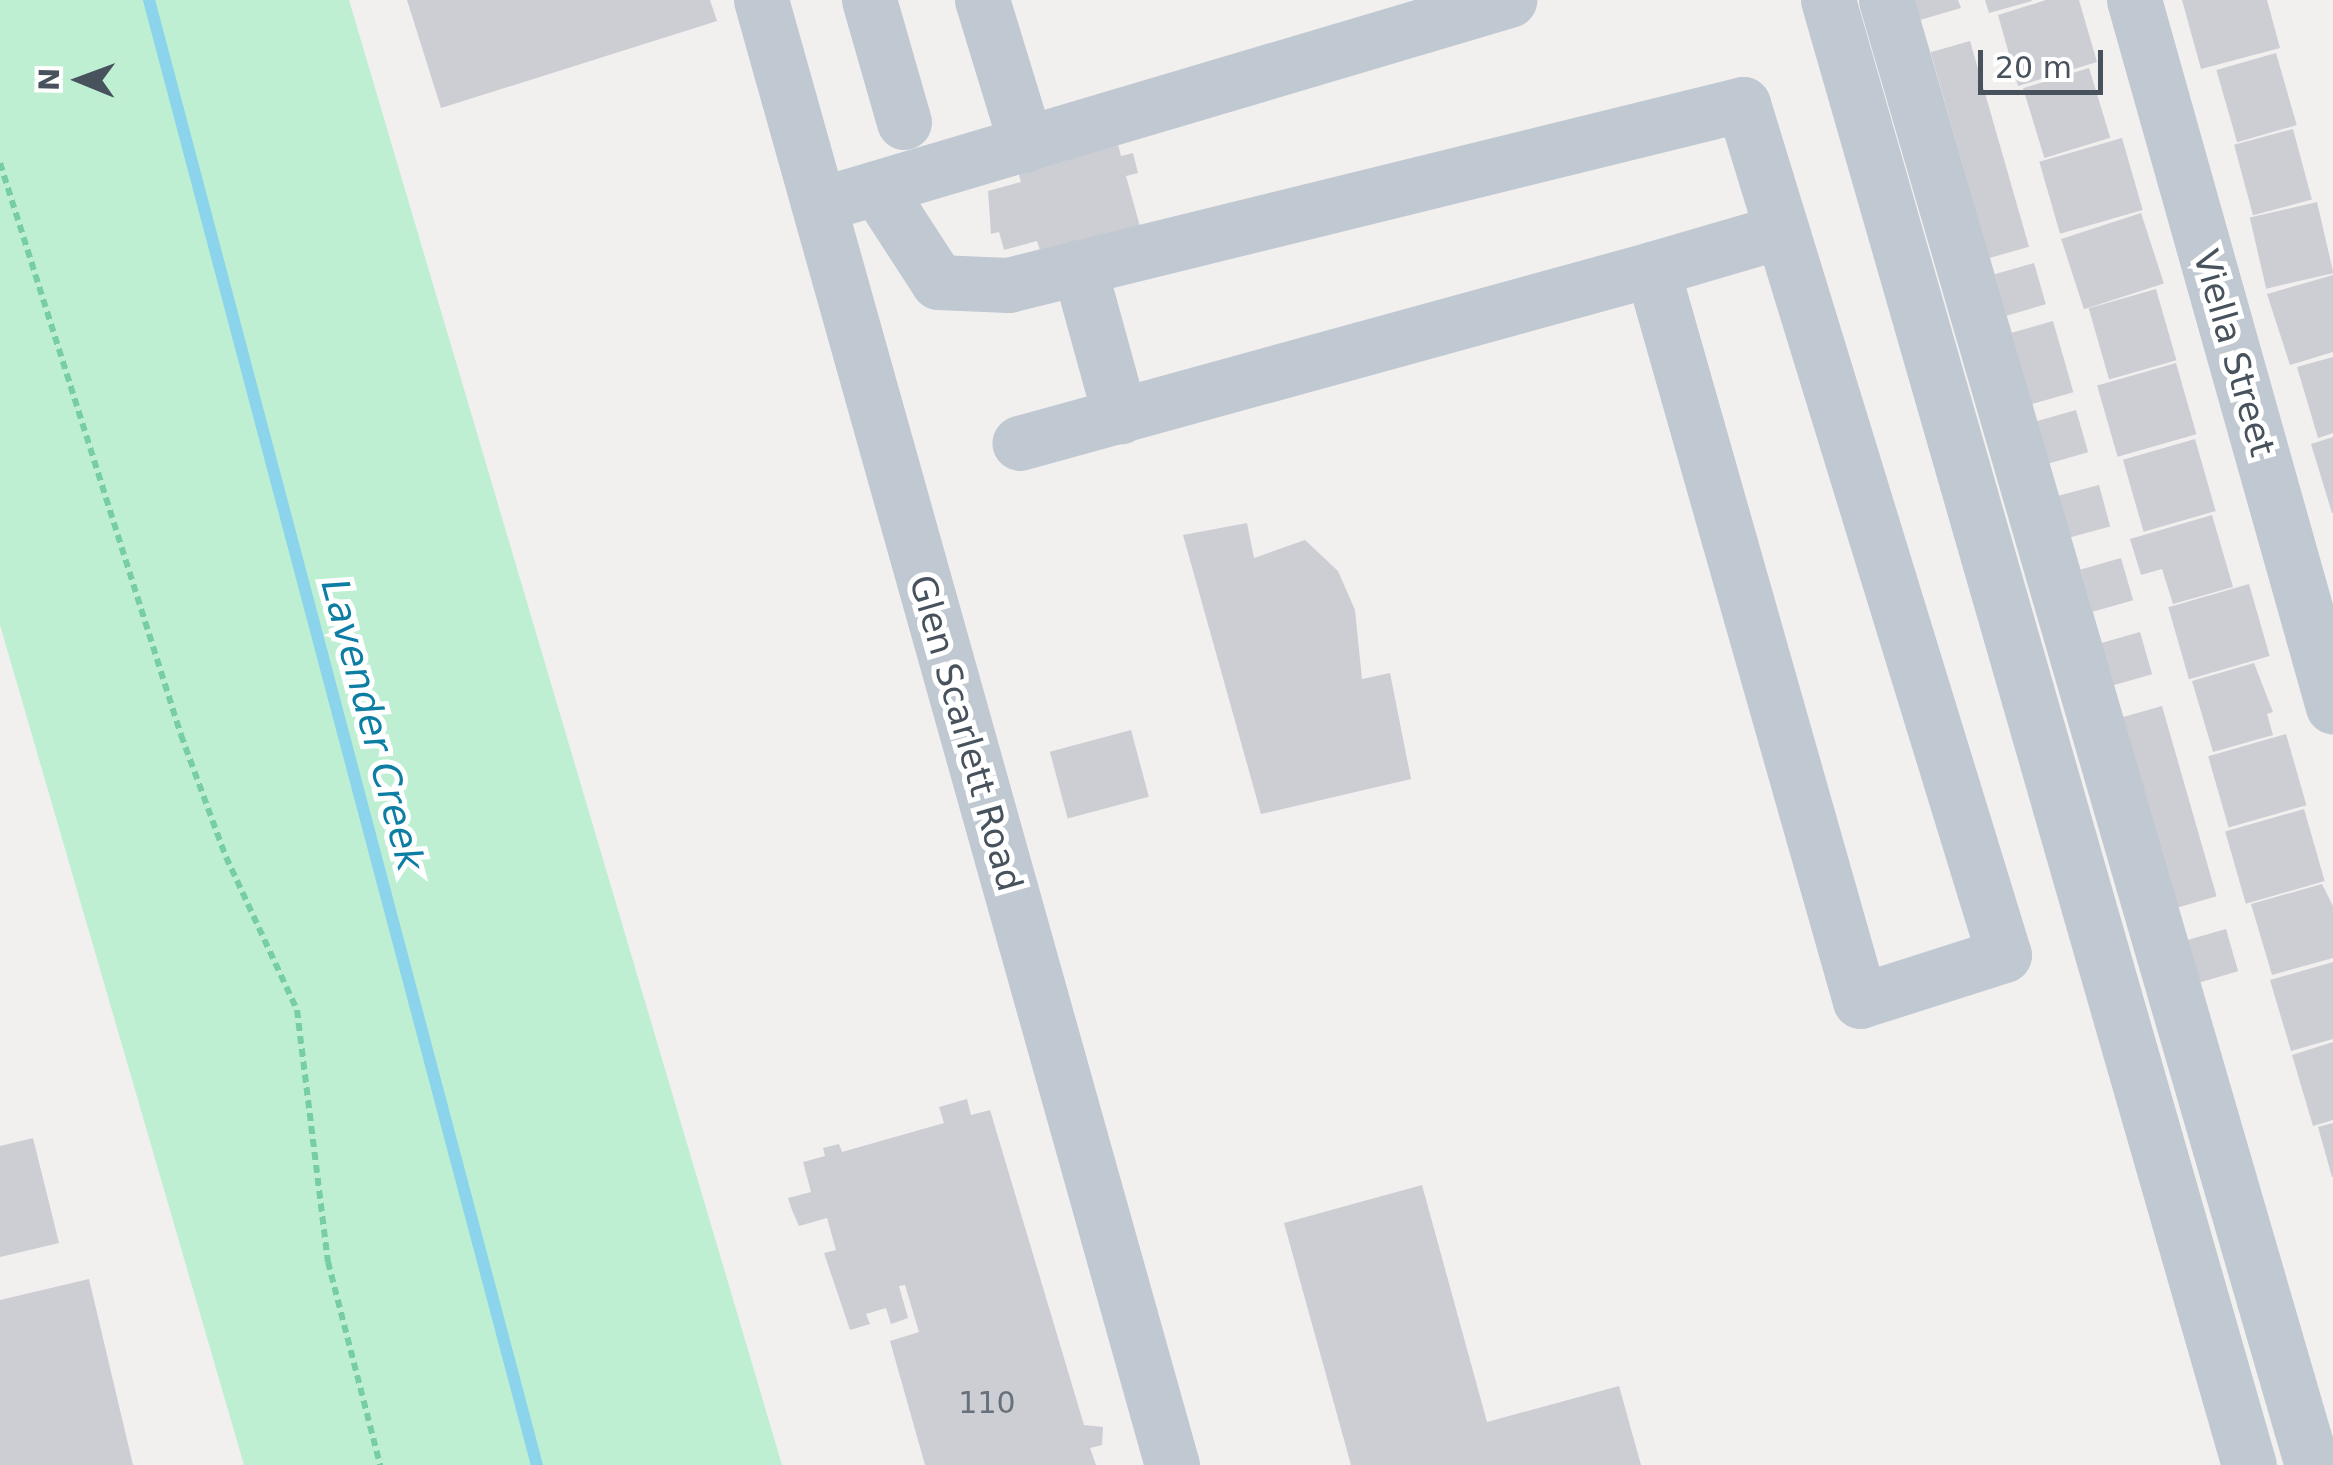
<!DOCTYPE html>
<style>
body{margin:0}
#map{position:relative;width:2333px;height:1465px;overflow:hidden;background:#f2efef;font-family:"DejaVu Sans",sans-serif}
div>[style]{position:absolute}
.green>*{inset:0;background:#beefd3}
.stream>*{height:12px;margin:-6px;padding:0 6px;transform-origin:6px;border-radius:6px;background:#8bd4ec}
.building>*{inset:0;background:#ccced4;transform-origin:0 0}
.path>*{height:6px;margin-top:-3px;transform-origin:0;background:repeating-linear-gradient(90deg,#76cda6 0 8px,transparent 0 13px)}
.minor>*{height:55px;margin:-27.5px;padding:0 27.5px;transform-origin:27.5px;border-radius:27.5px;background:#c0c9d1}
span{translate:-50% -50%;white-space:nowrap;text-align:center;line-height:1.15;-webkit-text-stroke:10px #fff;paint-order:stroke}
.number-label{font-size:30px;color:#68717b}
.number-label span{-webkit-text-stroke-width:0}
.street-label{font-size:35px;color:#47525d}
.water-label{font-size:38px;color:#0c7da3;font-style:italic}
.north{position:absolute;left:30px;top:30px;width:100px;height:100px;-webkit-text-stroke:8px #fff;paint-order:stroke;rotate:271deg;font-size:28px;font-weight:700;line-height:40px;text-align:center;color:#47525d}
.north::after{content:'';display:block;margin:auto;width:35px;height:45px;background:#47525d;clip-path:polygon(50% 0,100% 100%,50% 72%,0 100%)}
.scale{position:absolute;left:1978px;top:50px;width:125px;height:45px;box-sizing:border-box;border:5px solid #47525d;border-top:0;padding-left:12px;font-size:30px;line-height:35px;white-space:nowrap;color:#47525d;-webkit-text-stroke:8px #fff;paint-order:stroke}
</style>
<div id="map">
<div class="green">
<div style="clip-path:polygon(0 0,349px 0,782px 1465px,244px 1465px,0 625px)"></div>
</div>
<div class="stream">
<div style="left:149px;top:0;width:1516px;rotate:75.17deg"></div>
</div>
<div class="building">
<div style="clip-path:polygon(407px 0,710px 0,717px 21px,441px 108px)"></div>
<div style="clip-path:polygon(1914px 0,1958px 0,1961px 8px,1920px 20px)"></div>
<div style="clip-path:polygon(1985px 0,2031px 0,2032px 1px,1989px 13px)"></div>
<div style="clip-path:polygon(2046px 0,2079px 0,2097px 62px,2018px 86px,1998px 15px)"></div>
<div style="clip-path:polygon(2182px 0,2267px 0,2280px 48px,2201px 69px)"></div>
<div style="left:1970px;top:41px;width:214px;height:41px;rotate:74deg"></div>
<div style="left:2276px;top:53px;width:75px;height:62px;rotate:74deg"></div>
<div style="left:2089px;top:68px;width:73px;height:69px;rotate:73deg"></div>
<div style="left:2293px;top:129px;width:73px;height:61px;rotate:75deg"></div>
<div style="left:2122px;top:138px;width:75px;height:86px;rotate:74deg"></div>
<div style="clip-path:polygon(1117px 140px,1121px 156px,1133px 153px,1138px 173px,1126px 176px,1141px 230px,1042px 257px,1037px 241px,1004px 250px,999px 232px,991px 234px,988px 191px,1021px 182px,1017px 168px)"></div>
<div style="left:2317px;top:202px;width:73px;height:69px;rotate:77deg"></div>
<div style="left:2141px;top:213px;width:74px;height:84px;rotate:72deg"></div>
<div style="left:2034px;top:263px;width:43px;height:41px;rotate:74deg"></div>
<div style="clip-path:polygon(2333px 275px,2333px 352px,2290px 365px,2267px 294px)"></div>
<div style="left:2156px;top:289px;width:74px;height:70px;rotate:74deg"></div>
<div style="left:2053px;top:321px;width:74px;height:43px;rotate:74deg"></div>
<div style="clip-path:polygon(2333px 357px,2333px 433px,2318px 438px,2297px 367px)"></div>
<div style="left:2176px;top:363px;width:74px;height:82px;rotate:74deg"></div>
<div style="left:2076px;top:410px;width:44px;height:42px;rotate:74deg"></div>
<div style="clip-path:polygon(2333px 437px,2333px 513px,2332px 513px,2311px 444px)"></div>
<div style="left:2195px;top:439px;width:75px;height:75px;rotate:74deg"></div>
<div style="left:2099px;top:485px;width:43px;height:42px;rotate:75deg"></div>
<div style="clip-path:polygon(2212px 515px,2233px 587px,2173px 604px,2162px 569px,2141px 575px,2130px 539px)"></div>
<div style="clip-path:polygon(1247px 523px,1254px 558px,1305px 540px,1338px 571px,1355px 610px,1362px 679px,1390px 673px,1411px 779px,1261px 814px,1183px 535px)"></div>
<div style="left:2121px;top:558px;width:44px;height:42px;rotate:74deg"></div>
<div style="left:2249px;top:584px;width:75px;height:84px;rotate:74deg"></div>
<div style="left:2140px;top:632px;width:44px;height:42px;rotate:74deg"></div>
<div style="clip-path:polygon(2254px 663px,2273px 712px,2267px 714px,2273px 735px,2213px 752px,2192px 681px)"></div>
<div style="left:2162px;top:706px;width:198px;height:43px;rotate:74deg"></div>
<div style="left:1131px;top:730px;width:69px;height:84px;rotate:75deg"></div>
<div style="left:2286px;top:734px;width:74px;height:81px;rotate:74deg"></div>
<div style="left:2304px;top:809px;width:75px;height:82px;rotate:74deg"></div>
<div style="clip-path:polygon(2322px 884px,2333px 906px,2333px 958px,2272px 975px,2251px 904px)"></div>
<div style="left:2226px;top:929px;width:44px;height:43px;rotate:74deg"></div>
<div style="clip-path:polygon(2333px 962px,2333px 1039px,2291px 1051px,2270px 980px)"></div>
<div style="clip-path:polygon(2333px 1042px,2333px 1120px,2313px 1126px,2292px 1055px)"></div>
<div style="clip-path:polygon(967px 1099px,971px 1115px,990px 1110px,1084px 1425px,1103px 1427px,1102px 1445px,1090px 1448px,1096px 1465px,925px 1465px,890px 1341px,919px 1332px,905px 1285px,899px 1286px,908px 1318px,891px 1324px,886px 1308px,866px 1314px,870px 1324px,850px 1330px,824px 1253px,836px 1250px,827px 1218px,799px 1226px,792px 1210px,788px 1198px,811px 1192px,803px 1162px,825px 1156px,823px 1148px,839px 1144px,842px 1152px,944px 1123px,939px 1107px)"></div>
<div style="clip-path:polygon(2333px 1123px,2333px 1177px,2332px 1177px,2318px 1127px)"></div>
<div style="clip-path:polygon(33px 1138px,59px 1243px,0 1257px,0 1146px)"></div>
<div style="clip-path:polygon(1422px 1185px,1487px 1422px,1619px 1386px,1641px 1465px,1351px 1465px,1284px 1223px)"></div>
<div style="clip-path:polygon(89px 1279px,133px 1465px,0 1465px,0 1300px)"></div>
</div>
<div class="path">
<div style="left:0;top:163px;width:600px;rotate:72.44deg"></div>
<div style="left:181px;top:735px;width:130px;rotate:69.8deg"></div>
<div style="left:226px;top:857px;width:169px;rotate:65.1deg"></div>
<div style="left:297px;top:1010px;width:254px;rotate:83deg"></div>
<div style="left:328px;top:1262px;width:210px;rotate:75.6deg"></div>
</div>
<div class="minor">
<div style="left:761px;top:0;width:1522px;rotate:74.33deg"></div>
<div style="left:869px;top:0;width:127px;rotate:74deg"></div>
<div style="left:982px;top:0;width:151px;rotate:73deg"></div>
<div style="left:1828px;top:0;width:1524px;rotate:73.97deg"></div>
<div style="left:1886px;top:0;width:1526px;rotate:73.79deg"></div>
<div style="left:2134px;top:0;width:734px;rotate:74.28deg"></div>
<div style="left:877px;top:188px;width:112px;rotate:57deg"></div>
<div style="left:938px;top:282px;width:70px;rotate:2.5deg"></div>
<div style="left:1008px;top:285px;width:757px;rotate:-13.83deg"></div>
<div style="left:1743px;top:104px;width:890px;rotate:72.95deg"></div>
<div style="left:2004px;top:955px;width:151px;rotate:162.3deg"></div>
<div style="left:1860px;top:1001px;width:761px;rotate:-105.86deg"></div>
<div style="left:1652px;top:269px;width:656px;rotate:164.63deg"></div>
<div style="left:845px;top:197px;width:693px;rotate:-16.52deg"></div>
<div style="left:1079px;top:267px;width:155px;rotate:74.6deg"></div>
<div style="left:1652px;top:269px;width:135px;rotate:-16.3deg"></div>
</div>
<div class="number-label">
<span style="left:987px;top:1403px">110</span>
</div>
<div class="street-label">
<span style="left:2234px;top:353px;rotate:74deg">Viella Street</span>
<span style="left:966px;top:733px;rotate:74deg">Glen Scarlett Road</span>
</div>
<div class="water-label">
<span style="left:372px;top:725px;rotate:75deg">Lavender Creek</span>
</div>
<div class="north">N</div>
<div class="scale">20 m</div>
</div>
